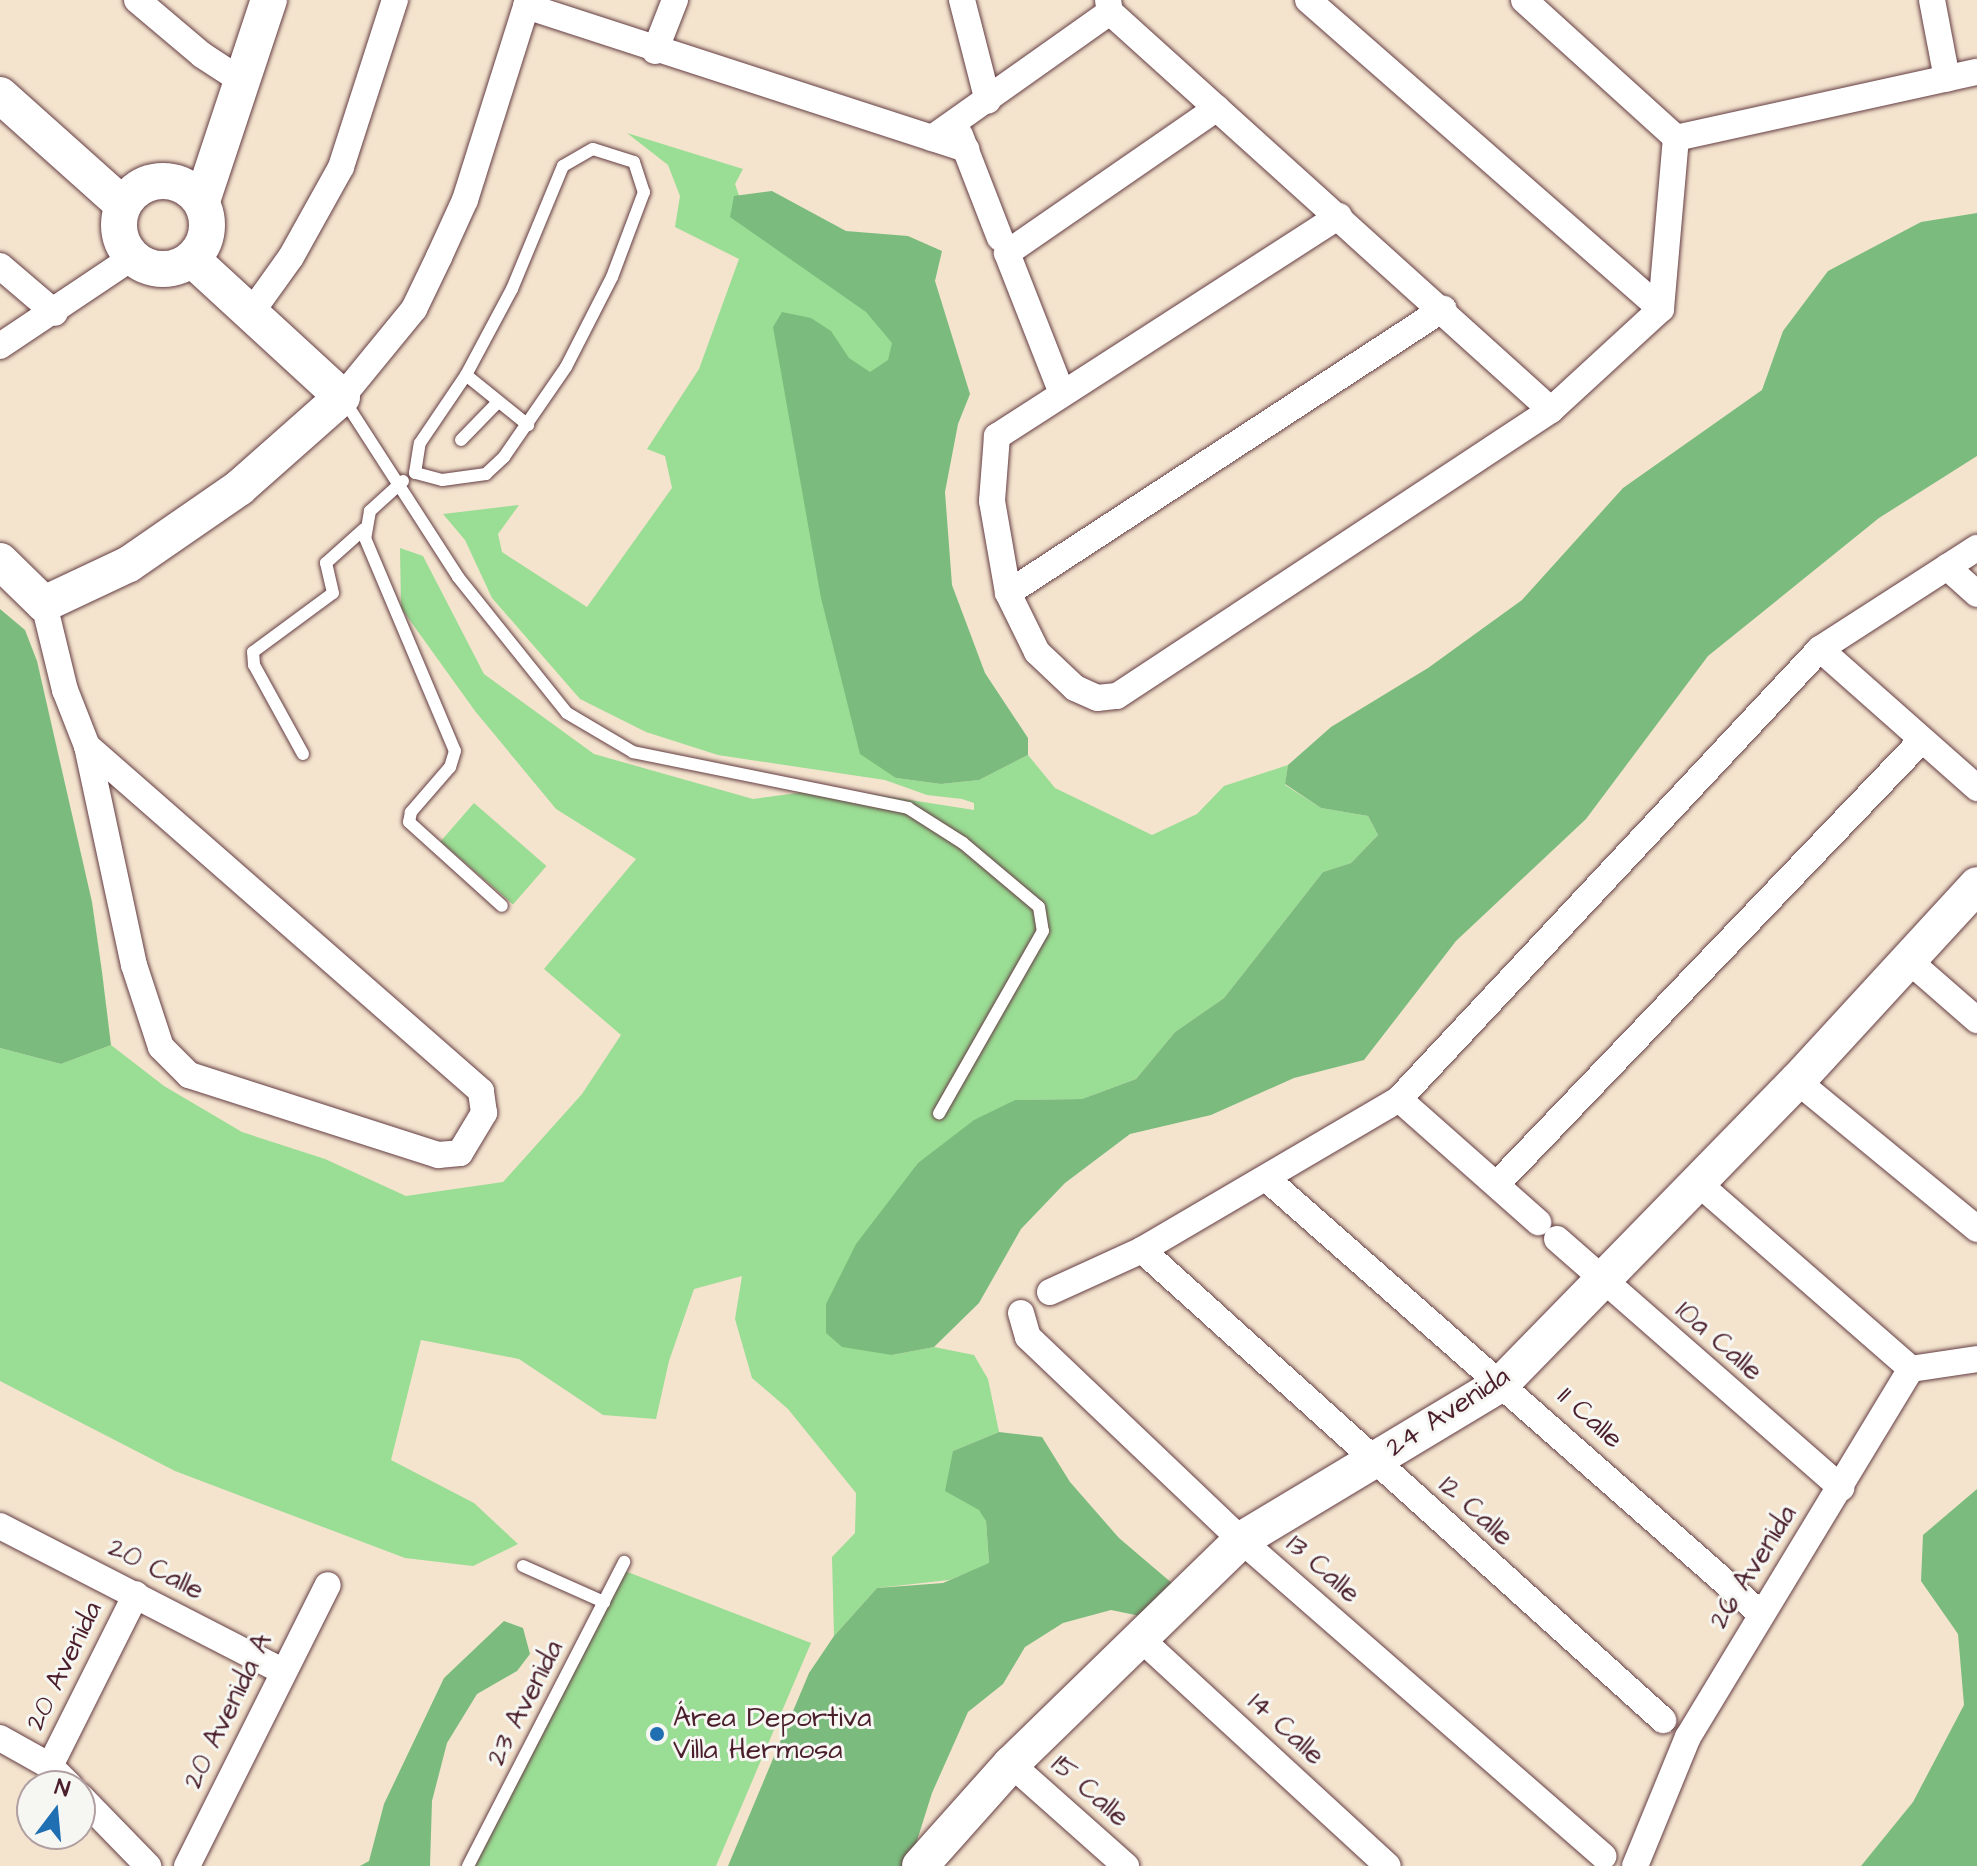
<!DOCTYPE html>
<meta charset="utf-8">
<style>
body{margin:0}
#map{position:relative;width:1977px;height:1866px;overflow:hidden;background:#f4e4ce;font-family:"Architects Daughter",sans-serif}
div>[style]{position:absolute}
.green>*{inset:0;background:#9add94;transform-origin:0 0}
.forest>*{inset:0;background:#7bbc7e}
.roads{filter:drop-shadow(0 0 2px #643d43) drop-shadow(0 0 2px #643d43)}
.lane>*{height:12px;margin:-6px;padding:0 6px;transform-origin:6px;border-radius:6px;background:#fff}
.street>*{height:26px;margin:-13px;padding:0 13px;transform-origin:13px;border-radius:13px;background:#fff}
.secondary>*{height:36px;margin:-18px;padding:0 18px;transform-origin:18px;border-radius:18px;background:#fff}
.secondary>.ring{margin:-18px;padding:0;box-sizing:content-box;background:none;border:36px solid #fff;border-radius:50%}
.dots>*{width:22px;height:22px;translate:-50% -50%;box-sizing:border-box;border:4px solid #f6f6f2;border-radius:50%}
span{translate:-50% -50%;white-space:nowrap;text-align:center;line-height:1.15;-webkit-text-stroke:6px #f6f6f2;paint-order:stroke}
.street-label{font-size:28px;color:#4a1f2b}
.poi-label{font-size:28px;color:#4a1f2b}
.left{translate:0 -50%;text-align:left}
.north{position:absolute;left:16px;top:1770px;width:80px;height:80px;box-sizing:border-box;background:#f6f6f2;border:2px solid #b1a0a2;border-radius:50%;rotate:16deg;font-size:22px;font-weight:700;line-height:32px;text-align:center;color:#4a1f2b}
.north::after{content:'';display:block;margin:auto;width:28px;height:36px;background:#1f6fb2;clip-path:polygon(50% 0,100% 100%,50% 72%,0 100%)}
</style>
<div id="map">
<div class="green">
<div style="clip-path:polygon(627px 133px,743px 169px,735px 184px,742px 204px,901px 339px,896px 778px,941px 784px,979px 780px,1028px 755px,1055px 788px,1152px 835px,1197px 814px,1224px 786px,1288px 765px,1285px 785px,1321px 808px,1368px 816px,1378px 835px,1351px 863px,1323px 872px,1224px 998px,1175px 1032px,1136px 1079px,1082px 1099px,1015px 1100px,918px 1163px,894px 1199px,892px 1355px,934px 1347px,974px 1355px,988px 1379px,999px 1432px,953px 1451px,986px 1521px,989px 1564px,949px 1580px,877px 1588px,834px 1636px,832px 1557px,855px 1533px,856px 1493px,788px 1409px,752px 1378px,735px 1319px,742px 1276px,694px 1289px,669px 1361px,656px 1419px,603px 1415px,519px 1359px,421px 1340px,391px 1460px,474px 1503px,518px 1544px,473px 1566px,405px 1558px,175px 1471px,0 1381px,0 1048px,61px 1064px,111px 1045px,164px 1086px,242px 1132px,325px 1159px,406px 1196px,503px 1182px,582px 1094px,621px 1035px,544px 969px,636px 859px,556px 809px,475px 711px,401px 608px,400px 548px,423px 556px,484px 674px,594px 754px,753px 799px,834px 788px,974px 810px,974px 803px,962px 799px,927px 795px,885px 780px,718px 755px,646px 732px,580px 699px,492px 598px,465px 540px,443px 514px,519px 505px,498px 534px,502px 552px,587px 607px,672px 488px,665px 456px,647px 449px,699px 369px,739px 259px,675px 227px,680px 196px,668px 165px)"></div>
<div style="left:474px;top:803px;width:96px;height:51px;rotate:41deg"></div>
<div style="clip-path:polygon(625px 1571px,811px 1643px,716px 1866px,475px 1866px)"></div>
</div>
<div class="forest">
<div style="clip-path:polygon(772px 191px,846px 231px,908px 236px,942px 251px,935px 281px,970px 394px,958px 424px,945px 492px,952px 585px,985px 673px,1028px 738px,1028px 755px,979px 780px,941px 784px,896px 778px,860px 754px,821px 598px,773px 327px,782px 312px,811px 318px,831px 331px,849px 358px,870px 372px,888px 360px,892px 343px,866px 312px,730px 217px,734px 196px)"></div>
<div style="clip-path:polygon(1977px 213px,1977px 456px,1879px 518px,1708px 656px,1586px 819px,1456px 941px,1364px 1060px,1294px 1078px,1211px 1115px,1130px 1134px,1065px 1183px,1021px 1229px,979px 1303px,934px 1347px,892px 1355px,842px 1347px,826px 1333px,826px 1304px,856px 1244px,918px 1163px,974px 1120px,1015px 1100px,1082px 1099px,1136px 1079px,1175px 1032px,1224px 998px,1323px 872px,1351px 863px,1378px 835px,1368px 816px,1321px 808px,1285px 784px,1288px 765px,1331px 727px,1428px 668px,1522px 600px,1623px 488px,1762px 390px,1783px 331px,1828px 271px,1921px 222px)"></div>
<div style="clip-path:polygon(0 609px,25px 630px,37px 661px,92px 902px,102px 972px,111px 1045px,61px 1064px,0 1048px)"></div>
<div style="clip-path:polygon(999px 1432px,1042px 1437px,1070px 1482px,1119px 1538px,1173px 1584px,1145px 1617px,1111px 1610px,1063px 1623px,1025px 1647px,1003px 1684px,968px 1712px,932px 1793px,909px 1866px,728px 1866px,809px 1673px,834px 1636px,877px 1588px,943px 1583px,989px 1563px,986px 1521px,979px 1510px,945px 1491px,953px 1451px)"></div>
<div style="clip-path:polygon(1977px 1489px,1977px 1866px,1861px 1866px,1913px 1802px,1964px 1705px,1958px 1634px,1921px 1581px,1923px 1535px)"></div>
<div style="clip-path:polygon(504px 1621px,523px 1628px,530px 1654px,517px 1671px,477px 1694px,447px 1743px,432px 1801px,430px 1866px,360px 1866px,369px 1861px,384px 1804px,444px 1678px)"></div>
</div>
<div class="roads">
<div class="lane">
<div style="left:593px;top:149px;width:43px;rotate:17.6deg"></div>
<div style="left:634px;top:162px;width:32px;rotate:72deg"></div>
<div style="left:644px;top:192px;width:91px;rotate:110.6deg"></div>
<div style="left:612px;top:277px;width:101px;rotate:117.1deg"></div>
<div style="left:566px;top:367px;width:109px;rotate:124.6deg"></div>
<div style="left:504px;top:457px;width:25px;rotate:137deg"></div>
<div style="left:486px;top:474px;width:44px;rotate:172.2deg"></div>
<div style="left:442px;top:480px;width:28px;rotate:-165deg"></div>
<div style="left:415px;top:473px;width:30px;rotate:-81deg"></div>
<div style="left:420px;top:443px;width:82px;rotate:-55.9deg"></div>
<div style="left:466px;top:375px;width:98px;rotate:-61.9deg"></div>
<div style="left:512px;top:289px;width:133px;rotate:-67.5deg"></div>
<div style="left:563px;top:166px;width:34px;rotate:-30deg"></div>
<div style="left:466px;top:375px;width:80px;rotate:38.9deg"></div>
<div style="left:344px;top:400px;width:211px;rotate:57.2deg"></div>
<div style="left:458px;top:577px;width:174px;rotate:51.3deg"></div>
<div style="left:567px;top:713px;width:77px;rotate:30.6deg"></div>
<div style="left:633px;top:752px;width:281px;rotate:11.5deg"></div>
<div style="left:908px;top:808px;width:65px;rotate:32.5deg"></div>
<div style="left:963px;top:843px;width:99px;rotate:40.1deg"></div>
<div style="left:1039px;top:907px;width:24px;rotate:81deg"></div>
<div style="left:1043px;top:931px;width:210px;rotate:119.7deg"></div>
<div style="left:461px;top:440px;width:53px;rotate:-45.8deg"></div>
<div style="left:403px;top:481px;width:45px;rotate:137.7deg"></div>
<div style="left:370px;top:511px;width:27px;rotate:100deg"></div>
<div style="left:365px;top:538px;width:231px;rotate:67.1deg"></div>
<div style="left:455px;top:751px;width:17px;rotate:107deg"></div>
<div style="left:450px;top:767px;width:60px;rotate:130.9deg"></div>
<div style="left:411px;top:812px;width:10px;rotate:101deg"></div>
<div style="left:409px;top:822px;width:125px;rotate:42.1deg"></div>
<div style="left:303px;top:754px;width:102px;rotate:-118.8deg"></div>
<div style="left:254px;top:665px;width:13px;rotate:-94deg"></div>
<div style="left:253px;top:652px;width:99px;rotate:-36.4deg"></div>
<div style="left:333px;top:593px;width:31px;rotate:-103deg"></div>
<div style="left:326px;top:563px;width:51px;rotate:-41.8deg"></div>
<div style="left:523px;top:1566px;width:89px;rotate:24deg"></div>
<div style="left:468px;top:1866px;width:342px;rotate:-62.8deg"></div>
</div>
<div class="street">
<div style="left:137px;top:0;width:85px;rotate:40.2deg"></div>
<div style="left:202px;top:55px;width:51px;rotate:33.1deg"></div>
<div style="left:962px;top:0;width:104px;rotate:75.6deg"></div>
<div style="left:1108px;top:0;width:12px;rotate:81deg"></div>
<div style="left:1110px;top:12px;width:594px;rotate:42.07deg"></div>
<div style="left:1308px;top:0;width:469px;rotate:41.2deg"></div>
<div style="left:1524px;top:0;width:205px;rotate:42.2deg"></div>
<div style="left:1932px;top:0;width:80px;rotate:79.2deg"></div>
<div style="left:526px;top:6px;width:463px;rotate:18deg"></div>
<div style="left:655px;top:51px;width:55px;rotate:-68.6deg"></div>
<div style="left:960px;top:135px;width:110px;rotate:68.8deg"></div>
<div style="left:932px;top:138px;width:218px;rotate:-35.3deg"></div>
<div style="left:1676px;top:138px;width:308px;rotate:-12.4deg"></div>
<div style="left:1339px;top:216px;width:407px;rotate:147.2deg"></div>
<div style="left:997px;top:436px;width:65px;rotate:94.4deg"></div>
<div style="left:992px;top:501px;width:93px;rotate:80.1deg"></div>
<div style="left:1008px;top:593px;width:66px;rotate:63.8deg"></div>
<div style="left:1037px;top:652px;width:52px;rotate:43.5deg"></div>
<div style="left:1075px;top:688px;width:24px;rotate:24deg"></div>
<div style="left:1097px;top:698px;width:20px;rotate:-6deg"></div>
<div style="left:1117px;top:696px;width:520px;rotate:-33.38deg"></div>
<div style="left:1551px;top:410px;width:149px;rotate:-42.6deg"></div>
<div style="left:1661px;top:309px;width:172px;rotate:-85deg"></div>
<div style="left:0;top:266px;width:72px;rotate:40.5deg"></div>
<div style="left:253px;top:310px;width:65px;rotate:-54.4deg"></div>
<div style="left:291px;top:257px;width:103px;rotate:-60.9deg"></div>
<div style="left:341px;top:167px;width:176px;rotate:-72.1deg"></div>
<div style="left:0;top:346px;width:160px;rotate:-33.8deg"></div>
<div style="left:1061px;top:391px;width:148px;rotate:-111.4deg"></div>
<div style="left:1007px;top:253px;width:255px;rotate:-34.6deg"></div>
<div style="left:342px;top:397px;width:114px;rotate:-50.7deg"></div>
<div style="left:414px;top:309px;width:58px;rotate:-64.3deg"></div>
<div style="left:439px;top:257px;width:63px;rotate:-65.5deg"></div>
<div style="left:465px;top:200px;width:210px;rotate:-72.5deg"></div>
<div style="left:1947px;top:567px;width:40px;rotate:42deg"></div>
<div style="left:1008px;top:593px;width:520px;rotate:-33.14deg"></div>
<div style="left:44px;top:604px;width:89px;rotate:76.3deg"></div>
<div style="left:65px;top:690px;width:60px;rotate:68.6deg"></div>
<div style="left:87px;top:746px;width:224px;rotate:77.9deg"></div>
<div style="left:134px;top:965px;width:86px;rotate:71.8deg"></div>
<div style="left:161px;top:1047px;width:40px;rotate:45deg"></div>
<div style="left:189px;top:1075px;width:262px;rotate:17.8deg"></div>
<div style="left:438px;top:1155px;width:22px;rotate:-5deg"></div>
<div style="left:460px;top:1153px;width:47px;rotate:-59deg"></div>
<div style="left:484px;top:1113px;width:22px;rotate:-98deg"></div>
<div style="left:481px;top:1091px;width:524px;rotate:-138.79deg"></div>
<div style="left:1820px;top:649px;width:210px;rotate:41.5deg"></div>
<div style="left:1907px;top:959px;width:93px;rotate:41.1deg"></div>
<div style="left:1797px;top:1081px;width:233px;rotate:39.4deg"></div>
<div style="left:1399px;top:1099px;width:186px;rotate:41.5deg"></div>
<div style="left:1267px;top:1179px;width:657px;rotate:41.36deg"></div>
<div style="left:1498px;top:1183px;width:612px;rotate:-46.26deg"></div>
<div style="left:1698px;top:1183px;width:283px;rotate:41.1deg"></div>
<div style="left:1557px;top:1239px;width:378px;rotate:41.2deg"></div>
<div style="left:1142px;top:1250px;width:702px;rotate:42.05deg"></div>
<div style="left:1050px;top:1292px;width:101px;rotate:-24.5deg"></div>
<div style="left:1142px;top:1250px;width:298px;rotate:-30.4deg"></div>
<div style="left:1399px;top:1099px;width:616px;rotate:-46.91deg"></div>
<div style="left:1820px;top:649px;width:187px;rotate:-32.8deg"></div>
<div style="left:1021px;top:1313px;width:25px;rotate:74deg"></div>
<div style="left:1028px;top:1337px;width:294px;rotate:43.6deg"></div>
<div style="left:1241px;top:1540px;width:481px;rotate:41.1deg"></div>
<div style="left:0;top:1526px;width:317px;rotate:27.2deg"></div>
<div style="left:1141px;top:1639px;width:335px;rotate:42.6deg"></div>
<div style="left:0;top:1738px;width:57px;rotate:29.2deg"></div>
<div style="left:50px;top:1766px;width:28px;rotate:45deg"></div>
<div style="left:1011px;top:1764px;width:154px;rotate:41.6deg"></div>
<div style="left:50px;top:1766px;width:192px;rotate:-63.4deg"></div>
<div style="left:80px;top:1796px;width:98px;rotate:45.8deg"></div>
<div style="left:187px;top:1866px;width:314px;rotate:-63.4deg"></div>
<div style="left:1635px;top:1866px;width:139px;rotate:-67.7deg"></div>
<div style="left:1688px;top:1737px;width:430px;rotate:-58.8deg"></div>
<div style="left:1911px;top:1369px;width:67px;rotate:-8.6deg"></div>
</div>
<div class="secondary">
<div style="left:0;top:95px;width:165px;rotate:41.8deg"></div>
<div class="ring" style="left:119px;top:181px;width:52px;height:52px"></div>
<div style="left:202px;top:201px;width:212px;rotate:-71.6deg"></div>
<div style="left:0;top:561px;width:62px;rotate:44.3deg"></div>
<div style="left:44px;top:604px;width:94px;rotate:-25.2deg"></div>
<div style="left:129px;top:564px;width:134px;rotate:-34.6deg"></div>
<div style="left:239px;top:488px;width:137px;rotate:-41.5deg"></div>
<div style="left:342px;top:397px;width:204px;rotate:-137.4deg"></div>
<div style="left:920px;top:1866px;width:137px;rotate:-48.3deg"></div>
<div style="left:1011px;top:1764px;width:321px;rotate:-44.2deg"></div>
<div style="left:1241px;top:1540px;width:305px;rotate:-31deg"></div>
<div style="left:1502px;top:1383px;width:422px;rotate:-45.7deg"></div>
<div style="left:1797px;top:1081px;width:266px;rotate:-47.4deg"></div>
</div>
</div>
<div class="dots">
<div style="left:657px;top:1734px;background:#1f6fb2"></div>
</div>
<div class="street-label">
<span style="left:1719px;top:1341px;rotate:41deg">10a Calle</span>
<span style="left:1448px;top:1412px;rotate:-33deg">24 Avenida</span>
<span style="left:1590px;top:1418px;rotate:42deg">11 Calle</span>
<span style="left:1476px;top:1511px;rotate:42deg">12 Calle</span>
<span style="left:1753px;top:1567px;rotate:-58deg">26 Avenida</span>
<span style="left:156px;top:1569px;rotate:27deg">20 Calle</span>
<span style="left:1323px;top:1569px;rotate:41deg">13 Calle</span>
<span style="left:64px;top:1666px;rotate:-64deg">20 Avenida</span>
<span style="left:525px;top:1703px;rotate:-63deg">23 Avenida</span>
<span style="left:228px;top:1711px;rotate:-64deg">20 Avenida A</span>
<span style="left:1286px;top:1729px;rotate:42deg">14 Calle</span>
<span style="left:1090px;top:1791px;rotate:41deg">15 Calle</span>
</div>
<div class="poi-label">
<span class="left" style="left:673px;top:1734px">Área Deportiva<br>Villa Hermosa</span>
</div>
<div class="north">N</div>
</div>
